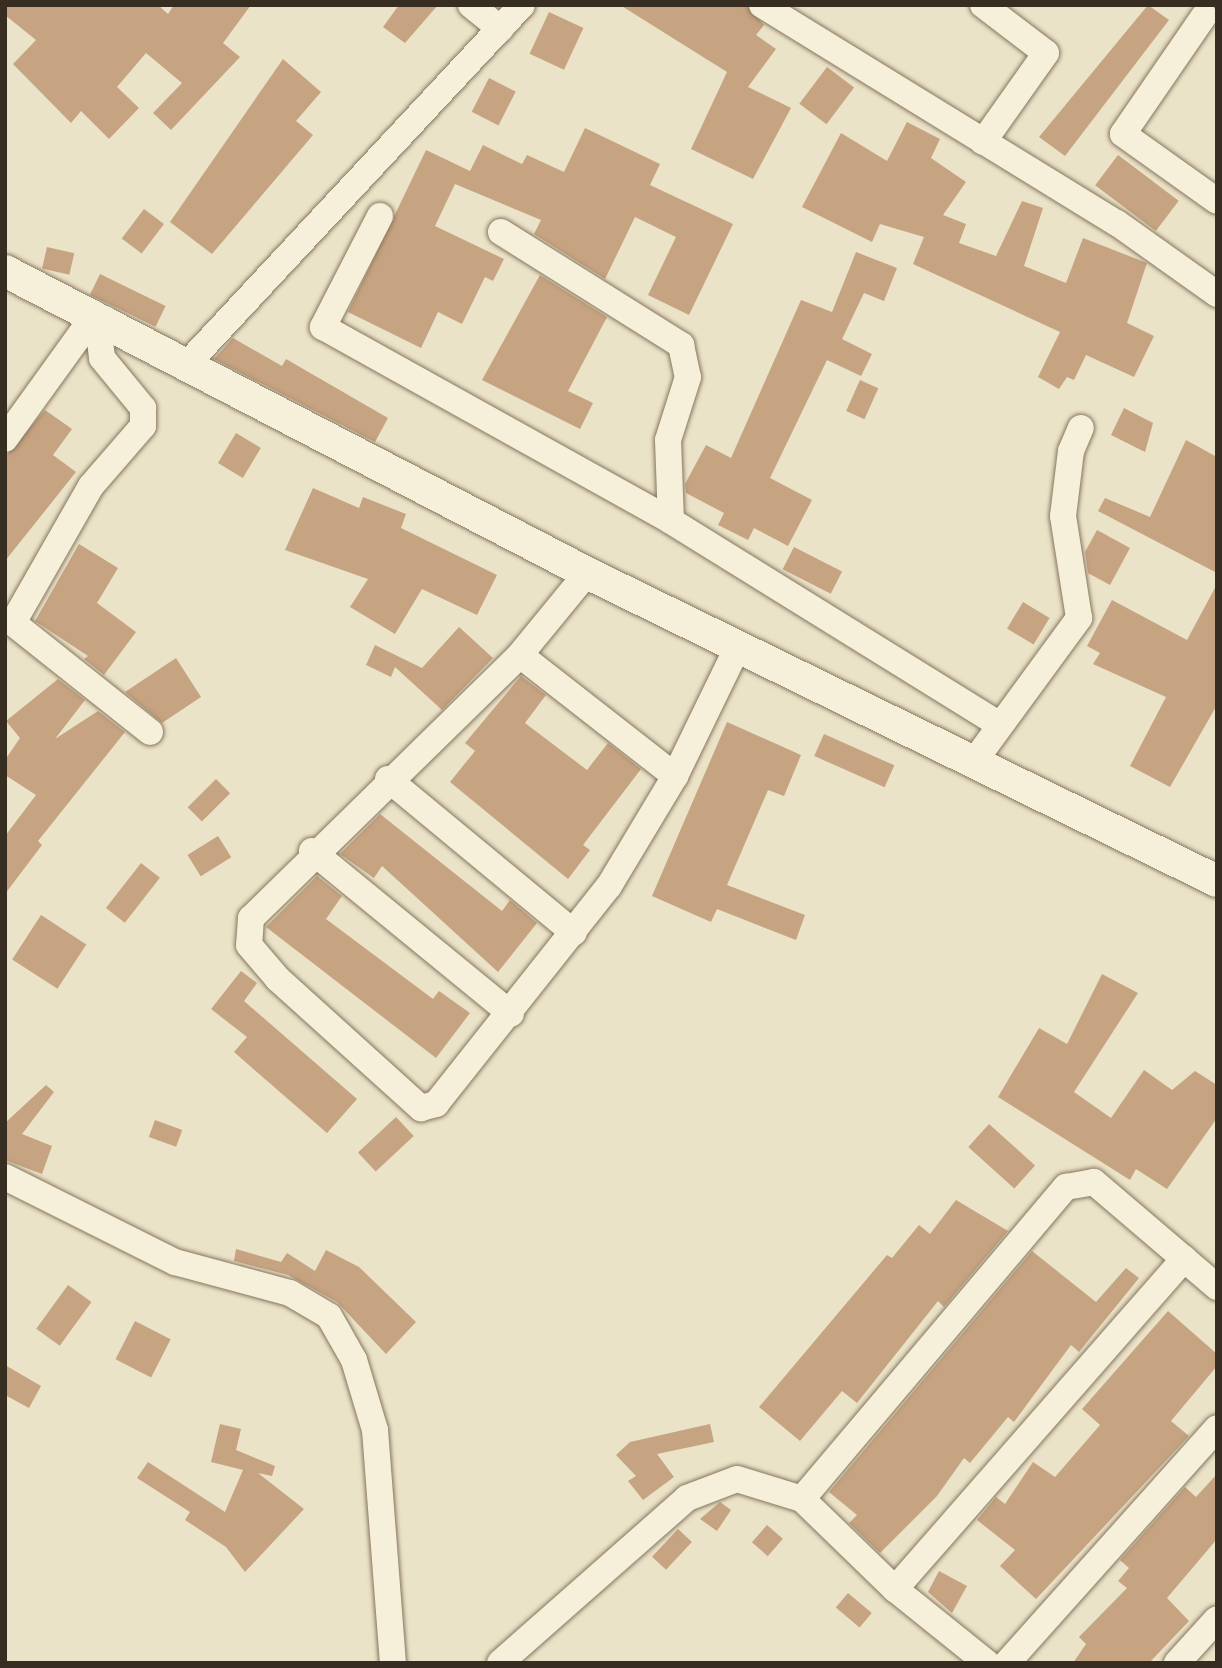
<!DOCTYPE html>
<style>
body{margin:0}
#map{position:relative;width:1222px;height:1668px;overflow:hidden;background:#ebe3c8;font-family:Literata,serif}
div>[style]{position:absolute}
.building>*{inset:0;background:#c6a381;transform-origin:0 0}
.roads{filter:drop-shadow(0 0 2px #86765e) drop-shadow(0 0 2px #86765e)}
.minor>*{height:26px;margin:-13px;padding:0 13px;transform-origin:13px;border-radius:13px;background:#f6f0db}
.tertiary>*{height:32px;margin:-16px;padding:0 16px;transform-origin:16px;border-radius:16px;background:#f6f0db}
span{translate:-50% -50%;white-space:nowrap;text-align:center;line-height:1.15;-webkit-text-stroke:5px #f3edd7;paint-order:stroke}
.frame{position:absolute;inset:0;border:7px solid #372d21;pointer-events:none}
</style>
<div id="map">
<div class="building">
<div style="clip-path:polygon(5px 5px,158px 5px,168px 14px,174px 5px,251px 5px,223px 43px,240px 57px,171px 130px,153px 113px,182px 83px,146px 53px,117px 87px,139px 108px,109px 139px,81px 111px,71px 123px,13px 64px,36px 40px,5px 15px)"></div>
<div style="clip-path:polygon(399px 5px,438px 5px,405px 43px,383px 27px)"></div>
<div style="clip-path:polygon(620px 5px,746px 5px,764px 25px,756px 35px,776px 49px,748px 87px,791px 108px,753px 179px,691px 149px,727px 72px)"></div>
<div style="clip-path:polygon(1148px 5px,1169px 20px,1065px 156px,1039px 137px)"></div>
<div style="left:549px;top:12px;width:38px;height:46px;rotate:25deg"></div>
<div style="clip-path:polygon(283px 59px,321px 92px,296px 121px,313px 135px,212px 254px,170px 222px)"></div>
<div style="left:827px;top:67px;width:34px;height:46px;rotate:37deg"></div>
<div style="left:489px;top:78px;width:30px;height:38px;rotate:27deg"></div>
<div style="clip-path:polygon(907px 122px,940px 139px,931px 158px,966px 182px,943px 215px,966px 224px,959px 243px,996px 256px,1022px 201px,1043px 208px,1024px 266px,1066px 283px,1083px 238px,1147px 263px,1127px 323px,1154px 336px,1134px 377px,1086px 355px,1074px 380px,1067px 377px,1059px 389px,1038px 377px,1060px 332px,913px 264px,924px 237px,880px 224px,872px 242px,802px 207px,841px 133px,887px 161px)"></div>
<div style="clip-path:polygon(585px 128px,660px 164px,650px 185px,733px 224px,689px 315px,648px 295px,676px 237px,635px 217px,605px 279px,534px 234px,541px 220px,455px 184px,435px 226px,504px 259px,493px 281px,485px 277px,462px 324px,438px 312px,421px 348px,348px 312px,426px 150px,470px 171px,483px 145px,522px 164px,527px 155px,564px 172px)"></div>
<div style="left:1118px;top:155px;width:76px;height:38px;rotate:37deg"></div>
<div style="left:144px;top:209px;width:25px;height:37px;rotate:37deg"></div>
<div style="left:47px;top:247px;width:28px;height:22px;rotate:13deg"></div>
<div style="clip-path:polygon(856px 252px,897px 268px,884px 301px,864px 293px,842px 339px,872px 354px,861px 376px,827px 360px,770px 478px,812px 500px,788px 546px,754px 528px,748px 540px,718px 525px,724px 513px,686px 493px,685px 484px,706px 445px,731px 458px,801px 300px,832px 312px)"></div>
<div style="left:100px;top:274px;width:73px;height:23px;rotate:26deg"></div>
<div style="clip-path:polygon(540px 275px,607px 317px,568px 391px,593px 403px,580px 429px,482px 380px)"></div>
<div style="clip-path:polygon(233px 338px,282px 366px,286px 359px,388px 418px,375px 442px,214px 359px)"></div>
<div style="left:860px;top:380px;width:20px;height:34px;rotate:24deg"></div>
<div style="clip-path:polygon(1124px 408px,1153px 423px,1145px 452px,1111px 435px)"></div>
<div style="clip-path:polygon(45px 410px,72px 429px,53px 455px,76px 472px,5px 561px,5px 457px)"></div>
<div style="left:236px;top:433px;width:29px;height:35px;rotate:31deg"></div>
<div style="clip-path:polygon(1186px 440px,1217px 457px,1217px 573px,1098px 511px,1105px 498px,1150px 517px)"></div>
<div style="clip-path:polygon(313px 488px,359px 508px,363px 497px,406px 514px,401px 528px,497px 575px,477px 615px,422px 589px,395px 634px,350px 607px,368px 579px,285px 550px)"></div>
<div style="clip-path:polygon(1097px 530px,1130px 548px,1110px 585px,1088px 573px,1085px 552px)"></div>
<div style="clip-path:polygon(79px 544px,118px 568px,97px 603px,136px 632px,104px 675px,84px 659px,88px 656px,35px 621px)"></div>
<div style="left:794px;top:547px;width:54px;height:25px;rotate:27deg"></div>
<div style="clip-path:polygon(1217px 584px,1217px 705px,1170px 787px,1130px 766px,1166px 697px,1093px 664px,1100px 653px,1087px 646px,1112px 600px,1187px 640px)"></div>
<div style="left:1023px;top:602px;width:31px;height:31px;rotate:31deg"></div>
<div style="clip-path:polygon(459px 627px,493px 658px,442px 710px,395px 667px,391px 677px,366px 665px,375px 645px,422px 668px)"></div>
<div style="clip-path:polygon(176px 658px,201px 697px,162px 723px,125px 692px)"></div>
<div style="clip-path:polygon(521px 676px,546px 695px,525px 723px,587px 770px,608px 743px,641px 769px,583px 845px,590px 850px,568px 879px,450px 782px,475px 751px,465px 743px)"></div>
<div style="clip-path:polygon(58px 679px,85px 700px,55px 739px,98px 711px,125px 732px,38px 841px,42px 845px,5px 894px,5px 836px,36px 795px,5px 775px,5px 760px,20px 738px,6px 721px)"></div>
<div style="clip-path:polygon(727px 722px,801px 755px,784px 796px,768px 790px,727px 885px,805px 915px,796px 940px,717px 909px,711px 922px,652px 896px)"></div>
<div style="left:824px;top:734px;width:77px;height:24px;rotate:24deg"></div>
<div style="left:216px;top:779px;width:20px;height:40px;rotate:45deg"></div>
<div style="clip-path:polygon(380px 814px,502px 911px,510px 900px,537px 923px,498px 972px,382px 866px,374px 878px,340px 854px)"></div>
<div style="left:218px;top:836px;width:25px;height:36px;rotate:58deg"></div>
<div style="left:141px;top:863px;width:24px;height:57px;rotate:38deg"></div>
<div style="clip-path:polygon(317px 876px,342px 896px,326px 919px,433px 999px,439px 991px,470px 1013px,436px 1058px,266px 927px)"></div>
<div style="left:41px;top:915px;width:54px;height:53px;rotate:33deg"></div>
<div style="clip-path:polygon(241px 971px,257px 983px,244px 1001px,357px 1099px,327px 1133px,234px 1052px,247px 1037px,211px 1009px)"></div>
<div style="clip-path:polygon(1102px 974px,1138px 993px,1074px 1092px,1111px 1118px,1144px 1070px,1172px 1090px,1195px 1071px,1217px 1085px,1217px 1118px,1167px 1189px,1136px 1169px,1130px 1180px,998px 1097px,1039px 1028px,1067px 1044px)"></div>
<div style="clip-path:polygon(46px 1085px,54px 1092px,22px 1134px,52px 1146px,42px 1174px,5px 1160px,5px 1123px)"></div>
<div style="left:396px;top:1117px;width:26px;height:52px;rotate:47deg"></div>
<div style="left:155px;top:1120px;width:29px;height:18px;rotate:20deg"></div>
<div style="left:989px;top:1124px;width:62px;height:31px;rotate:42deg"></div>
<div style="clip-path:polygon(956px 1200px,1008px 1231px,944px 1307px,938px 1301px,857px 1403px,842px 1391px,800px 1441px,759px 1407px,887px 1255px,892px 1258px,919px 1225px,930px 1234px)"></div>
<div style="clip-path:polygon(236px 1249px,281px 1262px,287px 1253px,315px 1271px,326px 1250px,359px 1267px,416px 1322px,386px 1354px,337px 1302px,288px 1275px,234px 1261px)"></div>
<div style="clip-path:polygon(1032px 1251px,1096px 1302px,1126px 1268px,1139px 1278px,1079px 1352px,1071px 1345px,1014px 1422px,1008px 1417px,970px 1463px,964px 1458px,937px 1496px,880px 1553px,849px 1523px,857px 1515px,829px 1492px)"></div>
<div style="left:68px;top:1285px;width:29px;height:54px;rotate:36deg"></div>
<div style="clip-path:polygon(1168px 1311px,1217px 1354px,1217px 1366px,1171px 1421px,1189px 1436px,1036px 1599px,1000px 1566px,1015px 1550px,977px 1520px,996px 1497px,1005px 1504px,1033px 1462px,1055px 1477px,1100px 1425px,1082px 1409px)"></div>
<div style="left:135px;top:1321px;width:40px;height:43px;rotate:27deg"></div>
<div style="clip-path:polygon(5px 1365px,41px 1386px,29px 1408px,5px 1395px)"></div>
<div style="clip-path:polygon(220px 1424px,241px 1429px,236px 1450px,275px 1466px,272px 1476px,258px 1473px,304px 1509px,245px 1572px,226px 1547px,185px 1520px,190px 1512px,137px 1478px,148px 1462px,225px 1512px,243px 1470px,211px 1462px)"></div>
<div style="clip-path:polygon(710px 1424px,714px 1442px,657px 1454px,674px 1477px,643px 1500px,628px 1481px,636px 1476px,616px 1455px,630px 1442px)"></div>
<div style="clip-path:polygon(1217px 1474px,1217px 1539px,1167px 1598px,1189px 1621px,1149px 1663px,1073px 1663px,1086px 1644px,1079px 1637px,1127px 1588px,1118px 1581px,1129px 1568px,1120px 1560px,1185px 1487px,1196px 1497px)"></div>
<div style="clip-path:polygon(720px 1502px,731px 1510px,717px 1531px,700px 1519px)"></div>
<div style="left:767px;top:1525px;width:21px;height:23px;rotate:41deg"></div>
<div style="left:678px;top:1529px;width:19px;height:38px;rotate:43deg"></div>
<div style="clip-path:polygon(939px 1571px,967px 1586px,952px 1613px,928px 1592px)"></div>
<div style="left:848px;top:1593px;width:31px;height:19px;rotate:40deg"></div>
</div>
<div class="roads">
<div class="minor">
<div style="left:471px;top:5px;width:38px;rotate:39deg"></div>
<div style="left:762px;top:5px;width:417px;rotate:31.6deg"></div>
<div style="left:1117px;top:223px;width:123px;rotate:35.4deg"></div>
<div style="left:983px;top:5px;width:79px;rotate:37.3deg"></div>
<div style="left:1046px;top:53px;width:109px;rotate:125.3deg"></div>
<div style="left:1204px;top:16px;width:143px;rotate:124.5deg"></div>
<div style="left:1123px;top:134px;width:115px;rotate:35.5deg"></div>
<div style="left:380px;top:216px;width:125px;rotate:117.2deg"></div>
<div style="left:323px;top:327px;width:398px;rotate:29.1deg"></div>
<div style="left:501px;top:232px;width:213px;rotate:32.1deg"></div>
<div style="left:681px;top:345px;width:33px;rotate:78deg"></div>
<div style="left:688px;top:377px;width:66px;rotate:107.6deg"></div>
<div style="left:668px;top:440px;width:81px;rotate:87.9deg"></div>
<div style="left:671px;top:521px;width:386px;rotate:31.8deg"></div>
<div style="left:105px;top:319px;width:15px;rotate:113deg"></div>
<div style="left:99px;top:333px;width:25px;rotate:83deg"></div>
<div style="left:102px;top:358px;width:65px;rotate:50.6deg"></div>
<div style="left:143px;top:408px;width:18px;rotate:90deg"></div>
<div style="left:143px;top:426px;width:79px;rotate:130.9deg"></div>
<div style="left:91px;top:486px;width:158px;rotate:119.7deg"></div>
<div style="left:13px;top:623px;width:175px;rotate:38.5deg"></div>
<div style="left:189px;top:362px;width:488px;rotate:-47deg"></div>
<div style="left:5px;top:439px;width:154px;rotate:-54.2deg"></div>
<div style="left:587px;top:573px;width:106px;rotate:129.3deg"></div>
<div style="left:520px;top:655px;width:376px;rotate:135.6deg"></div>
<div style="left:251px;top:918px;width:27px;rotate:94deg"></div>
<div style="left:249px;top:945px;width:45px;rotate:49.5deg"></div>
<div style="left:278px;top:979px;width:193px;rotate:42.1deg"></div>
<div style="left:421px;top:1108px;width:16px;rotate:-15deg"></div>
<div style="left:436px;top:1104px;width:278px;rotate:-51.6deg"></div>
<div style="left:609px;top:886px;width:128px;rotate:-59deg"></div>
<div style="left:675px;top:776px;width:144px;rotate:-64.1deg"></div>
<div style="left:520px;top:655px;width:197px;rotate:38deg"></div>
<div style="left:973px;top:763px;width:180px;rotate:-53.8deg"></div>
<div style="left:1079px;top:618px;width:103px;rotate:-98.9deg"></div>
<div style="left:1063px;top:516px;width:65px;rotate:-83deg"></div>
<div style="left:1071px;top:451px;width:25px;rotate:-67deg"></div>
<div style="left:388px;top:779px;width:241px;rotate:39.6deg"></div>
<div style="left:312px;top:851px;width:257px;rotate:39.3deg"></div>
<div style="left:5px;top:1177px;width:190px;rotate:26.6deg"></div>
<div style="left:175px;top:1262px;width:119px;rotate:15.1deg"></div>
<div style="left:290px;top:1293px;width:45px;rotate:30.5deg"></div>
<div style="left:329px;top:1316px;width:51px;rotate:60.4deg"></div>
<div style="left:354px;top:1360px;width:73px;rotate:73.3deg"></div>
<div style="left:375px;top:1430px;width:234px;rotate:85.6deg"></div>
<div style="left:802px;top:1499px;width:409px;rotate:-49.8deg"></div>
<div style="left:1066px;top:1187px;width:28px;rotate:-10deg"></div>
<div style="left:1094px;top:1182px;width:162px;rotate:40.5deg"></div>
<div style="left:895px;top:1589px;width:439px;rotate:-48.8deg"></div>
<div style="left:500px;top:1663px;width:249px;rotate:-41.4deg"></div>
<div style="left:687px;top:1498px;width:53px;rotate:-20.8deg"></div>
<div style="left:737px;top:1479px;width:68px;rotate:17.1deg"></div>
<div style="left:802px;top:1499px;width:129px;rotate:44.1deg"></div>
<div style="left:895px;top:1589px;width:118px;rotate:38.8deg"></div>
<div style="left:1007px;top:1663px;width:315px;rotate:-48.2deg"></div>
<div style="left:1177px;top:1663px;width:59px;rotate:-47.7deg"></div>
</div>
<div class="tertiary">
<div style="left:5px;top:271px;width:656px;rotate:27.42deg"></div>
<div style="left:587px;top:573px;width:701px;rotate:26.05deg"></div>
</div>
</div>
<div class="frame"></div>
</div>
